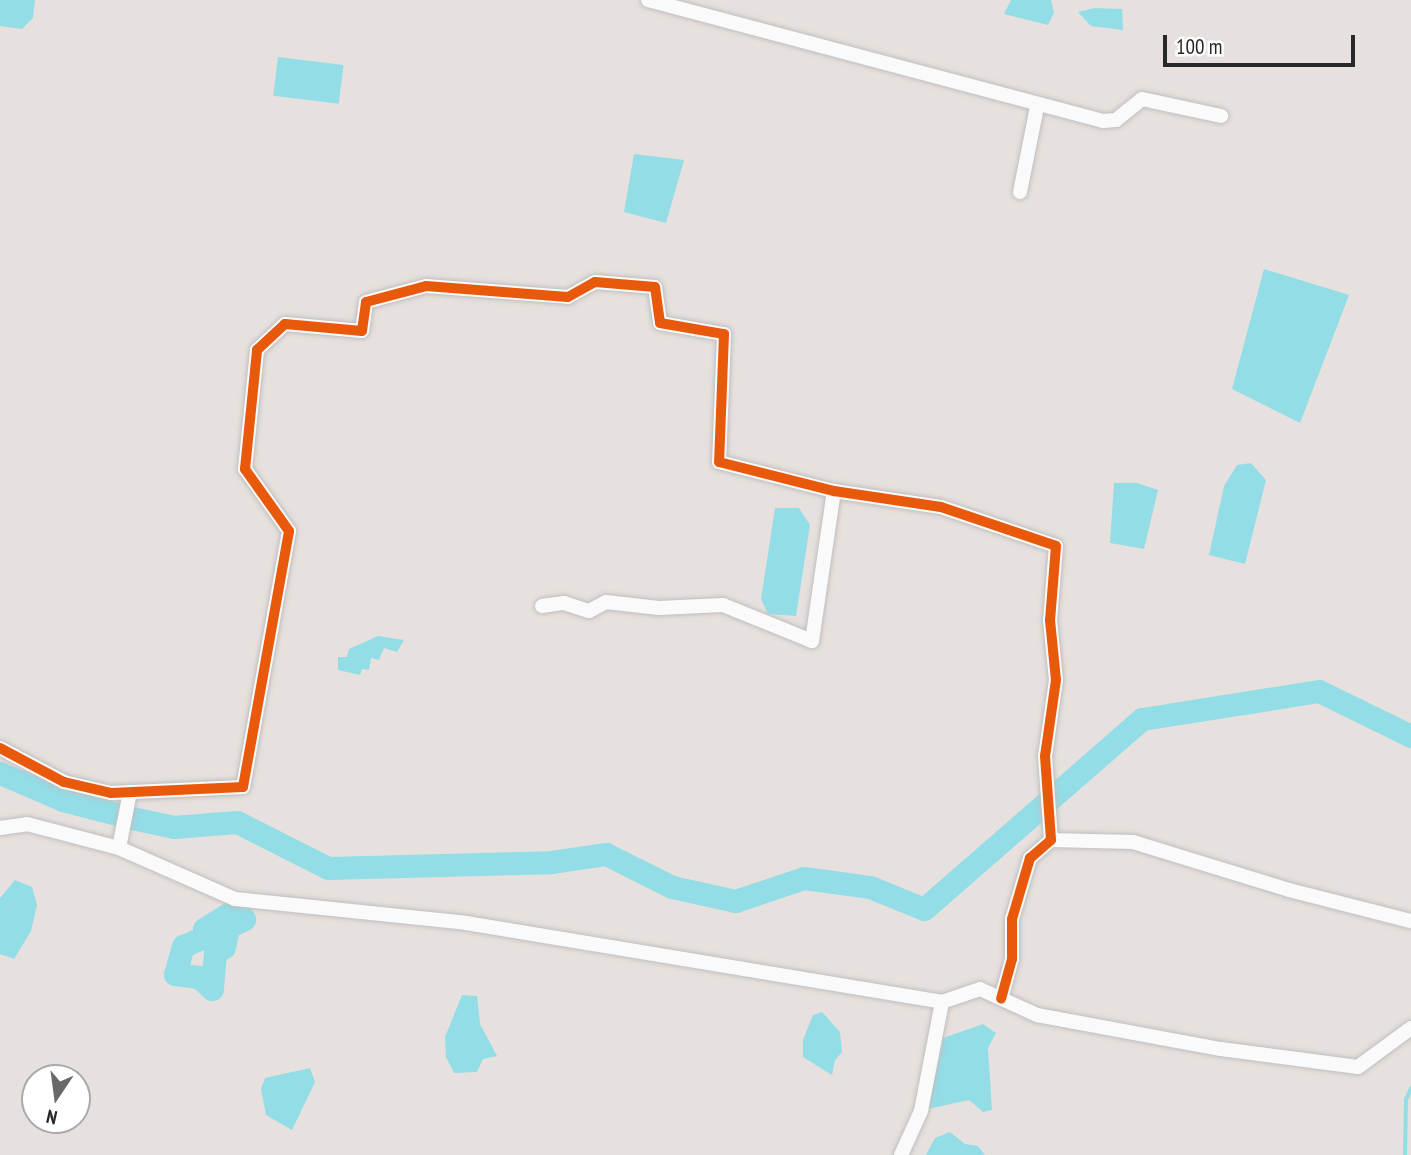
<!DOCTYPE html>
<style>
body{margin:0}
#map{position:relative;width:1411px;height:1155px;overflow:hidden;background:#e6e1de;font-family:"PT Sans Narrow",sans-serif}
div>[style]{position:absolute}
.water>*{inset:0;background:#93dde6;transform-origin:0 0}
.stream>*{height:3.5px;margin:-1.75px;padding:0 1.75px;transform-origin:1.75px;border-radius:1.75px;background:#93dde6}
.river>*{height:23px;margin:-11.5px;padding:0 11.5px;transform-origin:11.5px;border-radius:11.5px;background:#93dde6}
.roads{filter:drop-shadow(0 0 2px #c0bfbf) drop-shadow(0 0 2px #c0bfbf)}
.street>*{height:14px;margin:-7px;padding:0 7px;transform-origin:7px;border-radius:7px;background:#fbfafa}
.cycleway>*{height:10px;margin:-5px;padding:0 5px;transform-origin:5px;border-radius:5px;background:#e8590c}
span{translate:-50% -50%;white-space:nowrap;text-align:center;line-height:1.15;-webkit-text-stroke:7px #fff;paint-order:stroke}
.north{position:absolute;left:21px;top:1064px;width:70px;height:70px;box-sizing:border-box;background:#fff;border:2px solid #a9a9a9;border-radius:50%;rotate:193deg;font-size:19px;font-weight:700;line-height:28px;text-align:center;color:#282828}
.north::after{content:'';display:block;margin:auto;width:24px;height:32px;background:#6a6968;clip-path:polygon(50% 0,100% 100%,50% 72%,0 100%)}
.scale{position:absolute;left:1163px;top:35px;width:192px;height:32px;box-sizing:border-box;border:4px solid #282828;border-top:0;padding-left:9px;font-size:21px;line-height:24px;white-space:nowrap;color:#282828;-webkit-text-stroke:5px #fff;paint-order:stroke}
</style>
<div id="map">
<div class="water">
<div style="clip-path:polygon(0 0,35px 0,33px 18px,22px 29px,0 26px)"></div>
<div style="clip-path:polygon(1011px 0,1051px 0,1054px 13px,1048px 25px,1004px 14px)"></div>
<div style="clip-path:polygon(1094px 8px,1122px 9px,1123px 30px,1091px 26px,1078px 12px)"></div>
<div style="left:278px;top:57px;width:66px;height:39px;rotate:7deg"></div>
<div style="clip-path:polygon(634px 154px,684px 160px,666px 223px,624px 212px)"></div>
<div style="clip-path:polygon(1264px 269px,1349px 295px,1300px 423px,1232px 389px)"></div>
<div style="clip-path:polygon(1251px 463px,1266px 480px,1245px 564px,1209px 555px,1224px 486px,1237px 465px)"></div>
<div style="clip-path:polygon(1114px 483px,1137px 483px,1158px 490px,1144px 549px,1110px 543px)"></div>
<div style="clip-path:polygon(775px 508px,799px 508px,810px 525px,796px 616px,768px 614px,761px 599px)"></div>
<div style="clip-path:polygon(378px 636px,404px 640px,397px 652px,384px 648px,379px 660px,371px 658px,369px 670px,362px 669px,360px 675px,338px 670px,338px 657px,347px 657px,349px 649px)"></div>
<div style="clip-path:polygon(15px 880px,32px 887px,37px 905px,31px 931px,14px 959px,0 954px,0 898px)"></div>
<div style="clip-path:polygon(462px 995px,477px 996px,480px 1024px,497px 1056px,483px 1059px,477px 1072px,454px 1073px,446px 1057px,445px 1037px)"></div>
<div style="clip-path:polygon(822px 1012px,840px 1032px,842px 1052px,835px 1060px,832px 1075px,803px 1057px,803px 1040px,813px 1015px)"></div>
<div style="clip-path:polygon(983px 1024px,996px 1033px,988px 1048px,992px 1110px,983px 1112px,969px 1100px,928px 1109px,943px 1038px)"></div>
<div style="clip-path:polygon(310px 1068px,315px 1082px,292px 1130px,266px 1115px,261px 1089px,265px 1078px)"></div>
<div style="clip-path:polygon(950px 1132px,965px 1144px,978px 1146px,985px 1155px,926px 1155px,935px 1138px)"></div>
</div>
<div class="stream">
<div style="left:1405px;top:1155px;width:55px;rotate:-89deg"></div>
<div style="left:1406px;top:1100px;width:12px;rotate:-66deg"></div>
</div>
<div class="river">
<div style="left:0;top:773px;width:69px;rotate:23.2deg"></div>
<div style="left:63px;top:800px;width:71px;rotate:14.6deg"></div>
<div style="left:132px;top:818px;width:43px;rotate:12.1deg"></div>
<div style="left:174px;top:827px;width:63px;rotate:-4.5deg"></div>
<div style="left:237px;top:822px;width:102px;rotate:26.8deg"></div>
<div style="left:328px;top:868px;width:223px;rotate:-1.5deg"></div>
<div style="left:551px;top:862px;width:56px;rotate:-8.3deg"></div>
<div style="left:606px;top:854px;width:74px;rotate:26.6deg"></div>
<div style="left:672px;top:887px;width:65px;rotate:12.5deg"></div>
<div style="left:735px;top:901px;width:73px;rotate:-18.4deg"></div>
<div style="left:804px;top:878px;width:67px;rotate:7.8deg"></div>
<div style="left:870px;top:887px;width:58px;rotate:22.2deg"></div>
<div style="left:924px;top:909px;width:289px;rotate:-41.1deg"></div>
<div style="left:1142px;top:719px;width:179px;rotate:-9deg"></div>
<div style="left:1319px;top:691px;width:102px;rotate:26.1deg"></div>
<div style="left:235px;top:910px;width:13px;rotate:45deg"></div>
<div style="left:244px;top:919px;width:18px;rotate:153deg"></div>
<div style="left:228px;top:927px;width:20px;rotate:101deg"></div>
<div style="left:224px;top:947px;width:11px;rotate:146deg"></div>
<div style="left:215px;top:953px;width:36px;rotate:95deg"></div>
<div style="left:212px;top:989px;width:18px;rotate:-137deg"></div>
<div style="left:199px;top:977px;width:24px;rotate:-173deg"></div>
<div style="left:175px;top:974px;width:29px;rotate:-74deg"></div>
<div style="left:183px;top:946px;width:25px;rotate:-23deg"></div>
<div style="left:206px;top:936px;width:7px;rotate:-106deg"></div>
<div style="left:204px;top:929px;width:36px;rotate:-32deg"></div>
</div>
<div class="roads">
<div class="street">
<div style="left:648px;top:0;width:471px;rotate:14.9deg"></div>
<div style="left:1103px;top:121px;width:13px;rotate:-4deg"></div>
<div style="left:1116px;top:120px;width:33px;rotate:-39deg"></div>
<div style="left:1142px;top:99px;width:81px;rotate:12.1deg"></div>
<div style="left:1020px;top:192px;width:87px;rotate:-78.7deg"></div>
<div style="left:542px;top:606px;width:22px;rotate:-8deg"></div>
<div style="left:564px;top:603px;width:26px;rotate:18deg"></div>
<div style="left:589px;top:611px;width:19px;rotate:-28deg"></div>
<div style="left:606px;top:602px;width:53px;rotate:6.5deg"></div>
<div style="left:659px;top:608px;width:64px;rotate:-2.7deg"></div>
<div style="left:723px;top:605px;width:96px;rotate:22deg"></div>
<div style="left:812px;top:641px;width:152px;rotate:-81.7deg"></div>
<div style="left:0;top:748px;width:72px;rotate:28deg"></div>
<div style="left:64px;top:782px;width:48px;rotate:13.2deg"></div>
<div style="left:111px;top:793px;width:132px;rotate:-2.6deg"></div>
<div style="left:243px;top:787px;width:260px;rotate:-79.8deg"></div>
<div style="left:289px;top:531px;width:76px;rotate:-125.4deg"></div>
<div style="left:245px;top:469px;width:120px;rotate:-84.2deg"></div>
<div style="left:257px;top:350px;width:38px;rotate:-43deg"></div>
<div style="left:285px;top:324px;width:77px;rotate:5.2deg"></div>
<div style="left:362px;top:331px;width:29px;rotate:-82deg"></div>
<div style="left:366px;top:302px;width:62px;rotate:-14.9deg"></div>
<div style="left:426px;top:286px;width:142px;rotate:4.4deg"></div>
<div style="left:568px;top:297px;width:31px;rotate:-29deg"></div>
<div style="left:595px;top:282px;width:60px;rotate:4.8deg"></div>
<div style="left:655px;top:287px;width:36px;rotate:82deg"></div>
<div style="left:660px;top:323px;width:65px;rotate:9.8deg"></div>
<div style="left:724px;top:334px;width:128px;rotate:92.2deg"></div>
<div style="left:719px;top:462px;width:119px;rotate:14.2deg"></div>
<div style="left:834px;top:491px;width:108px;rotate:8.5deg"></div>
<div style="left:941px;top:507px;width:121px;rotate:18.7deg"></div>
<div style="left:1056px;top:546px;width:74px;rotate:94.6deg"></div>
<div style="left:1050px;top:620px;width:60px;rotate:84.3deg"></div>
<div style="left:1056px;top:680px;width:77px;rotate:98.2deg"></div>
<div style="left:1045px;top:756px;width:84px;rotate:85.9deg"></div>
<div style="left:1051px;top:840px;width:28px;rotate:139deg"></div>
<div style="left:1030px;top:858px;width:64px;rotate:106.4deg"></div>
<div style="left:1012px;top:919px;width:40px;rotate:90deg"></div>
<div style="left:1012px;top:959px;width:41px;rotate:105.4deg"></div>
<div style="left:0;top:828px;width:27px;rotate:-8deg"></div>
<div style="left:27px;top:824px;width:95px;rotate:14.6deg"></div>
<div style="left:119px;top:848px;width:127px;rotate:23.7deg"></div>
<div style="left:235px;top:899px;width:232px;rotate:5.9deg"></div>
<div style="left:466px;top:923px;width:483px;rotate:9.4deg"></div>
<div style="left:942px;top:1002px;width:40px;rotate:-18.9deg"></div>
<div style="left:980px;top:989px;width:63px;rotate:24.5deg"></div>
<div style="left:1037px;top:1015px;width:187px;rotate:10.5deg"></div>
<div style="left:1221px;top:1049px;width:138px;rotate:7.5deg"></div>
<div style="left:1358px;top:1067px;width:66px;rotate:-36.3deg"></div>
<div style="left:1051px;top:840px;width:82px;rotate:1.4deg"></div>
<div style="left:1133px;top:842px;width:163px;rotate:17.1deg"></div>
<div style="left:1289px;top:890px;width:126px;rotate:14.3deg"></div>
<div style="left:119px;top:848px;width:57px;rotate:-78.9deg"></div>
<div style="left:901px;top:1155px;width:48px;rotate:-65.6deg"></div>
<div style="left:921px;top:1111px;width:111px;rotate:-79.1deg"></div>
</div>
</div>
<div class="cycleway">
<div style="left:0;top:748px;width:72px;rotate:28deg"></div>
<div style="left:64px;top:782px;width:48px;rotate:13.2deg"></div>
<div style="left:111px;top:793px;width:132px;rotate:-2.6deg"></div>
<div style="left:243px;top:787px;width:260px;rotate:-79.8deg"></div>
<div style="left:289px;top:531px;width:76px;rotate:-125.4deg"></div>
<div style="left:245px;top:469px;width:120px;rotate:-84.2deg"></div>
<div style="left:257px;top:350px;width:38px;rotate:-43deg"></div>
<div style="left:285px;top:324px;width:77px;rotate:5.2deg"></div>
<div style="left:362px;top:331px;width:29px;rotate:-82deg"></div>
<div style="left:366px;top:302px;width:62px;rotate:-14.9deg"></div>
<div style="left:426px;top:286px;width:142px;rotate:4.4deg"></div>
<div style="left:568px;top:297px;width:31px;rotate:-29deg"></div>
<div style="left:595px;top:282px;width:60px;rotate:4.8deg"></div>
<div style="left:655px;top:287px;width:36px;rotate:82deg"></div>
<div style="left:660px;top:323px;width:65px;rotate:9.8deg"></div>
<div style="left:724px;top:334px;width:128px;rotate:92.2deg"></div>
<div style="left:719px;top:462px;width:119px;rotate:14.2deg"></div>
<div style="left:834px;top:491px;width:108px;rotate:8.5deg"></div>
<div style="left:941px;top:507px;width:121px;rotate:18.7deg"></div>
<div style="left:1056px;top:546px;width:74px;rotate:94.6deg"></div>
<div style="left:1050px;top:620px;width:60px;rotate:84.3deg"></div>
<div style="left:1056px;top:680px;width:77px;rotate:98.2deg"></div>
<div style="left:1045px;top:756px;width:84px;rotate:85.9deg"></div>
<div style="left:1051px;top:840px;width:28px;rotate:139deg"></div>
<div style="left:1030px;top:858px;width:64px;rotate:106.4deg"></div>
<div style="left:1012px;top:919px;width:40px;rotate:90deg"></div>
<div style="left:1012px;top:959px;width:41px;rotate:105.4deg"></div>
</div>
<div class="north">N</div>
<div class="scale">100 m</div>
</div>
